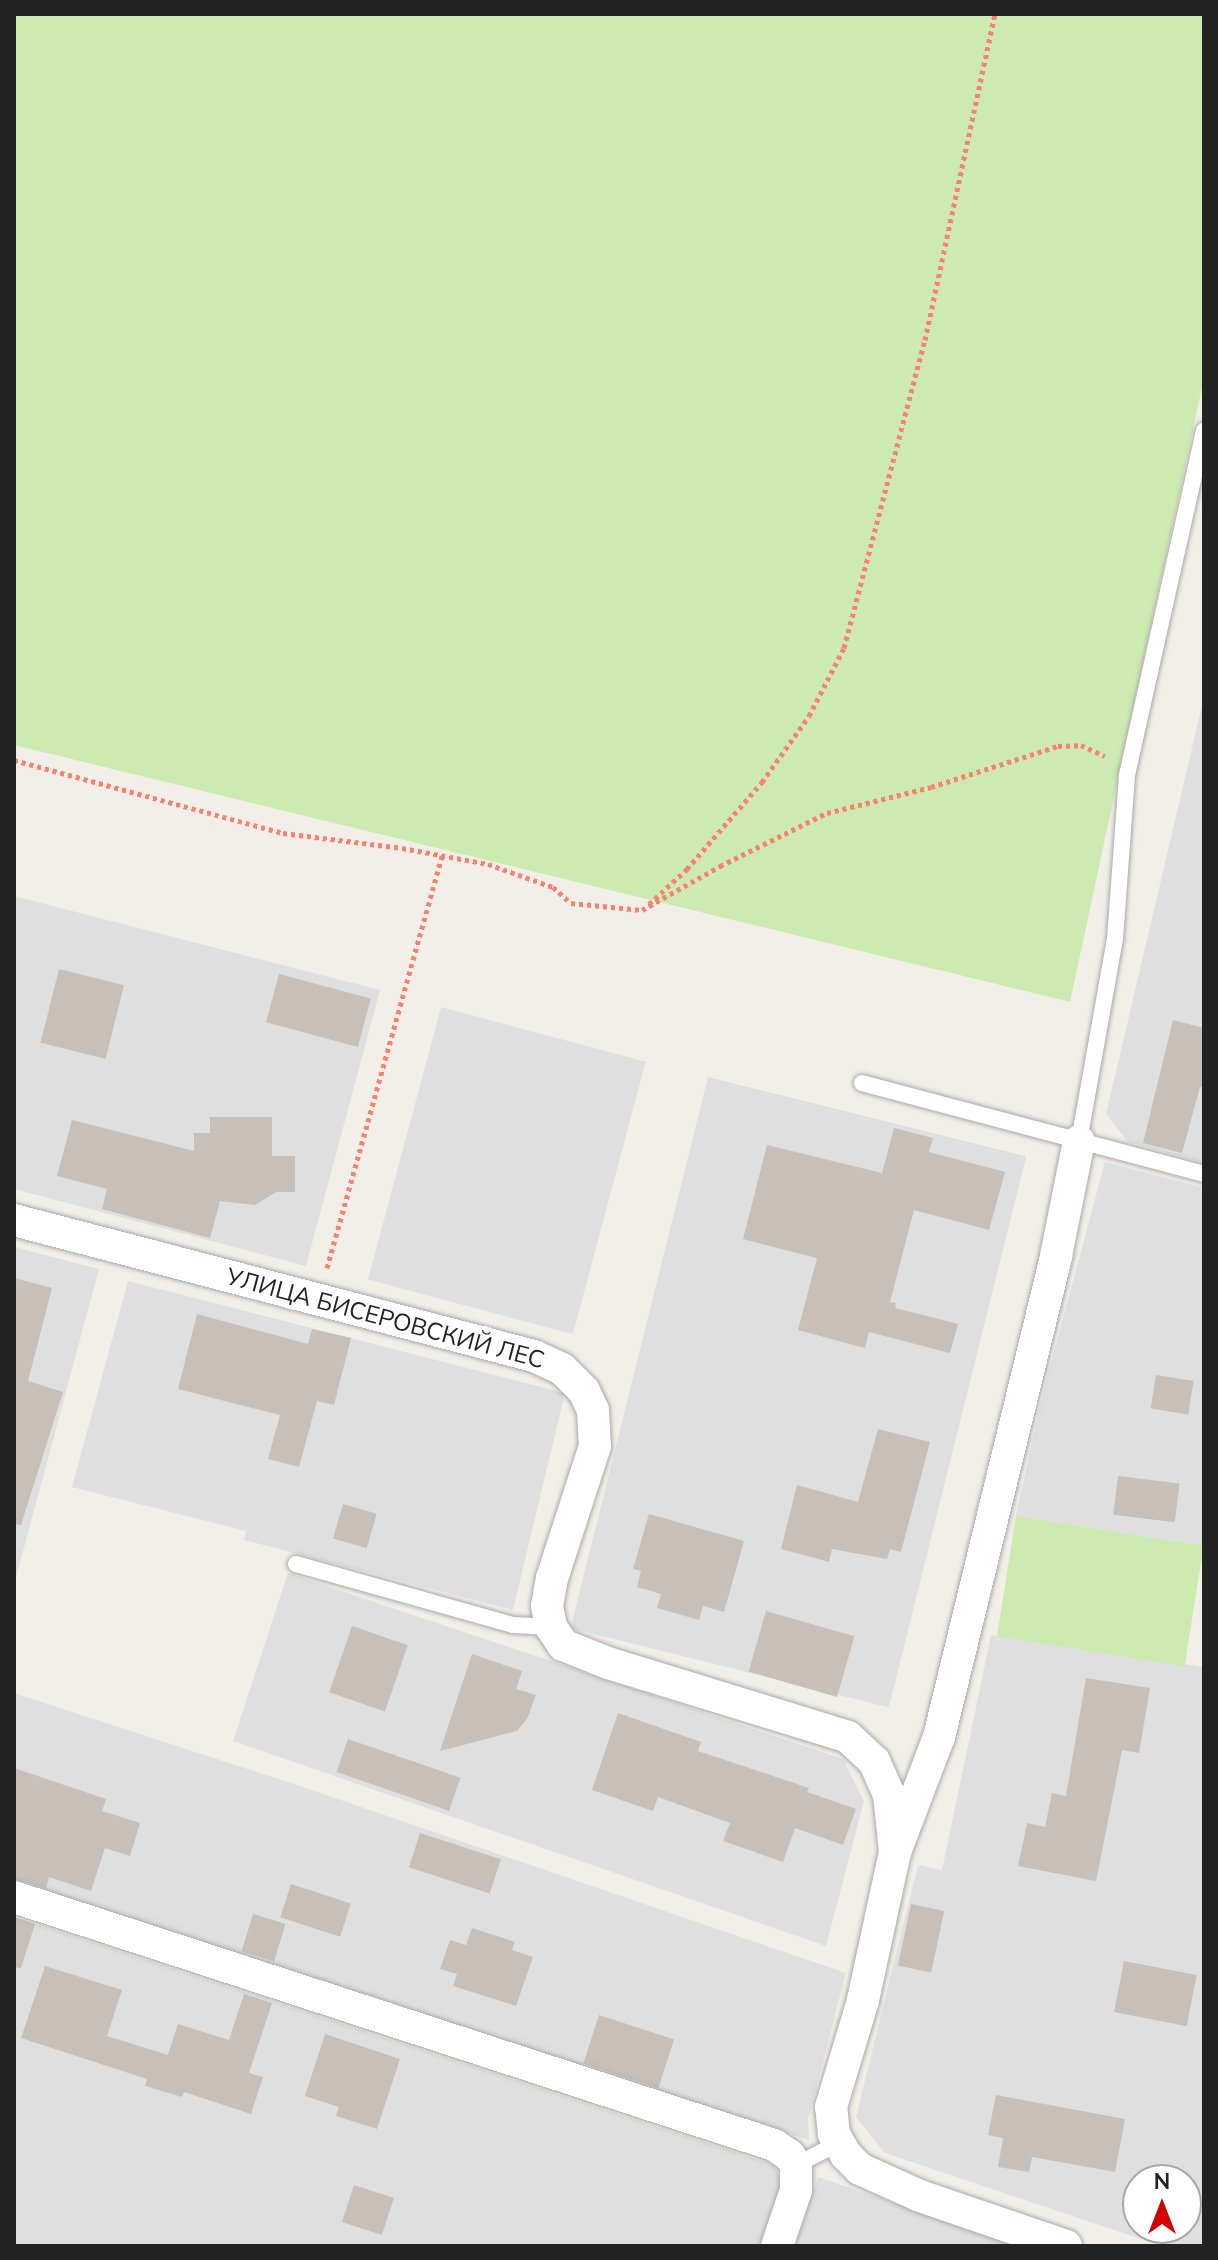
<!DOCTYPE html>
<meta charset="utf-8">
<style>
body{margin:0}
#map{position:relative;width:1218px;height:2260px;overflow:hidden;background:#f2efe9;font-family:"Nunito Sans",sans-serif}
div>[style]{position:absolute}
.residential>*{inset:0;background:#e0dfdf;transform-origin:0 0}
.grass>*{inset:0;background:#cdebb0;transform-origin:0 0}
.building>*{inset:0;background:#c7bfb8;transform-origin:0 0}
.path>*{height:5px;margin-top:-2.5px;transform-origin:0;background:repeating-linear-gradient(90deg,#fa8072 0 4px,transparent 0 8px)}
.roads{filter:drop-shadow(0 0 2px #a9a9a9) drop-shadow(0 0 2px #a9a9a9)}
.lane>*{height:16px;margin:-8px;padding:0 8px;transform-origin:8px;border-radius:8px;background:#fff}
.street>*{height:32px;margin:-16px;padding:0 16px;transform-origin:16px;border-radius:16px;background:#fff}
span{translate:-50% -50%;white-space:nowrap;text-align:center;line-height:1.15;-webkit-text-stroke:8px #fff;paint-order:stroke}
.street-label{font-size:24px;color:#222}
.frame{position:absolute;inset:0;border:16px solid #222;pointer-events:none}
.north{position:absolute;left:1122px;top:2164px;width:80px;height:80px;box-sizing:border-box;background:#fff;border:2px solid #a7a7a7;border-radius:50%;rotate:0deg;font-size:22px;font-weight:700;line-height:32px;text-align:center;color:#222}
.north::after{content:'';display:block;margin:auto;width:28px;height:36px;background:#d40000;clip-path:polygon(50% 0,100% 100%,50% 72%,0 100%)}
</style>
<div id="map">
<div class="residential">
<div style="clip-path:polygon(1204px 697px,1204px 1163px,1128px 1142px,1106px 1114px)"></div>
<div style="clip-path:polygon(14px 896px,380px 990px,306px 1266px,14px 1189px)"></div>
<div style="left:441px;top:1007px;width:212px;height:282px;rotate:15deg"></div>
<div style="left:708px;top:1077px;width:328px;height:568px;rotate:14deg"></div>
<div style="clip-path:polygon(1105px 1162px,1204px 1188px,1204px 1546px,1016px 1516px,1042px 1397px)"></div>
<div style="clip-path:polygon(14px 1247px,99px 1269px,14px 1585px)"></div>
<div style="clip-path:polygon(128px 1281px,565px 1393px,513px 1610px,244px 1540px,246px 1531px,72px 1487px)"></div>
<div style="clip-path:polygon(288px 1573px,843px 1759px,864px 1801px,826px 1946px,233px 1741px)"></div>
<div style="clip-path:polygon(evenodd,991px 1635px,1204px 1667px,1204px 2246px,1162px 2246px,885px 2153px,856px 2117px,918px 1865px,942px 1870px,991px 1635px,1138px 2180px,1186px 2180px,1186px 2228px,1138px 2228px,1138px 2180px)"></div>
<div style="clip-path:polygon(14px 1693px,294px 1784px,846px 1973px,808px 2119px,809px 2140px,14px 1880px)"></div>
<div style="clip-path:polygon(14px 1917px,774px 2165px,783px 2186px,762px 2246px,14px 2246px)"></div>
<div style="clip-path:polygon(818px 2177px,1020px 2246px,793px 2246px)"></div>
</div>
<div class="grass">
<div style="clip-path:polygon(14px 14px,1204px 14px,1204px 378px,1070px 1002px,14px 745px)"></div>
<div style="left:1016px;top:1516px;width:190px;height:122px;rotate:9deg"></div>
</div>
<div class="building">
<div style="left:59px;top:969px;width:67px;height:76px;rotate:14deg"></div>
<div style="left:279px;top:974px;width:95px;height:50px;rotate:15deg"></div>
<div style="clip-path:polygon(1173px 1020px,1204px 1028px,1204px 1088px,1200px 1087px,1182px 1153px,1143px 1143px)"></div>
<div style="clip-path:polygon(210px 1117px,272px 1117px,272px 1156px,295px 1156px,295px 1192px,276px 1192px,255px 1205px,220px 1201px,210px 1238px,102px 1209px,107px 1189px,57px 1176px,72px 1120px,194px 1151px,194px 1133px,210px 1133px)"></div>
<div style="clip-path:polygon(894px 1128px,933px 1138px,929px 1152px,1005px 1172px,989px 1230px,914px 1210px,890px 1302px,896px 1303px,895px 1308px,958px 1324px,950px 1353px,869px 1332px,865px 1348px,798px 1330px,817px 1258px,743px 1239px,767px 1145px,882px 1173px)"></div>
<div style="clip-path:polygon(14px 1278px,52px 1288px,28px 1381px,63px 1392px,21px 1525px,14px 1524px)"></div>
<div style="clip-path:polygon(197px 1314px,308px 1344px,312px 1329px,351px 1338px,334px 1405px,317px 1401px,299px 1467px,268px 1459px,280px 1415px,178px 1389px)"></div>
<div style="left:1156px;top:1375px;width:38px;height:34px;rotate:9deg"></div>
<div style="clip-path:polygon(878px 1429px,930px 1442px,901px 1552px,890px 1549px,887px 1559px,832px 1549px,829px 1562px,781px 1549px,797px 1485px,858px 1502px)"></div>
<div style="left:1118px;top:1476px;width:62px;height:39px;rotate:7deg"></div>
<div style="left:343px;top:1504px;width:35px;height:36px;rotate:16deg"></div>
<div style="clip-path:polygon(649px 1514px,744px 1541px,724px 1612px,703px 1606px,699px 1620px,657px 1608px,661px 1594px,637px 1587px,641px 1571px,633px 1569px)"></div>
<div style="left:766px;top:1611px;width:92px;height:63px;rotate:16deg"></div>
<div style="left:352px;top:1626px;width:59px;height:70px;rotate:19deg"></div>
<div style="clip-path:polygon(472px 1654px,522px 1671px,516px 1689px,536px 1695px,527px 1719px,517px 1731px,440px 1751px)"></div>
<div style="clip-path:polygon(1086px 1678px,1150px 1688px,1139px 1753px,1122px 1750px,1096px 1881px,1018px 1866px,1027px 1823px,1045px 1827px,1052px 1793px,1066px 1796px)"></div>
<div style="clip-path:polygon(618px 1713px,701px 1742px,698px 1751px,809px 1788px,807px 1792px,856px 1809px,843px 1845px,795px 1828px,783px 1862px,723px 1841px,730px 1823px,658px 1797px,653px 1811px,592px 1790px)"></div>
<div style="left:348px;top:1739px;width:119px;height:35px;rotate:19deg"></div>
<div style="clip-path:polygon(14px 1768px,106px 1799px,102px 1811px,140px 1823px,130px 1856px,105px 1848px,91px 1891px,49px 1877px,46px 1888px,14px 1879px)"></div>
<div style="left:420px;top:1833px;width:85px;height:36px;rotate:18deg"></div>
<div style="left:291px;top:1884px;width:63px;height:35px;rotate:18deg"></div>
<div style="left:911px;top:1904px;width:34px;height:63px;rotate:12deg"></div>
<div style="left:253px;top:1914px;width:34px;height:39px;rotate:17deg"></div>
<div style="clip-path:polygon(14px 1917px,35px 1924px,21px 1968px,14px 1967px)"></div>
<div style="clip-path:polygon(472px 1928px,515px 1942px,512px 1950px,533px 1957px,516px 2006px,453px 1986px,457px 1974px,440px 1969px,450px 1940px,466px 1945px)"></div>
<div style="left:1124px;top:1961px;width:74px;height:52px;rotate:11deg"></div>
<div style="clip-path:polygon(45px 1966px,122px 1990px,107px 2036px,168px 2055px,178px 2024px,229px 2040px,244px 1994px,272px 2003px,249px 2073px,263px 2077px,251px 2114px,184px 2092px,182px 2097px,145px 2086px,147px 2079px,21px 2038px)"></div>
<div style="left:599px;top:2015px;width:79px;height:51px;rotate:18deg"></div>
<div style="clip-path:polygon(325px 2034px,400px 2059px,377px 2129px,336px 2116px,339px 2107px,305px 2096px)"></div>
<div style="clip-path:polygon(996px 2095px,1125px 2119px,1115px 2172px,1032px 2157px,1029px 2172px,998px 2167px,1003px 2138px,988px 2135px)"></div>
<div style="left:354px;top:2185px;width:42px;height:39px;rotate:18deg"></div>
</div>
<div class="path">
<div style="left:14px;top:760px;width:279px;rotate:15.2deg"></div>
<div style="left:283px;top:833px;width:120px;rotate:7.2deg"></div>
<div style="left:402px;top:848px;width:87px;rotate:10.5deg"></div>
<div style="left:488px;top:864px;width:69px;rotate:19.5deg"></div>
<div style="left:553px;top:887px;width:24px;rotate:42deg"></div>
<div style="left:571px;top:903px;width:71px;rotate:5.6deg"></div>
<div style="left:642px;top:910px;width:90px;rotate:-29.4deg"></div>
<div style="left:720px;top:866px;width:119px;rotate:-26.4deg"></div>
<div style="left:827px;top:813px;width:107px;rotate:-14deg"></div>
<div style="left:931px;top:787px;width:133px;rotate:-17.9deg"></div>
<div style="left:1058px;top:746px;width:23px;rotate:-2deg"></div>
<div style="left:1081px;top:745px;width:26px;rotate:25deg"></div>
<div style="left:649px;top:904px;width:52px;rotate:-42.6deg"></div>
<div style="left:687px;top:869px;width:115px;rotate:-49.2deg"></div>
<div style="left:762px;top:782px;width:81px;rotate:-54.5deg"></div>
<div style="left:809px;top:716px;width:76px;rotate:-62.8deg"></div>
<div style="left:844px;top:648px;width:318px;rotate:-75.3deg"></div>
<div style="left:925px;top:340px;width:333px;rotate:-77.9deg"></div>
<div style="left:327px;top:1268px;width:429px;rotate:-74.4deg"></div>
</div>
<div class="roads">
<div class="lane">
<div style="left:862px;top:1083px;width:354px;rotate:14.9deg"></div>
<div style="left:1079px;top:1141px;width:205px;rotate:-79.9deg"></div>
<div style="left:1115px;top:939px;width:164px;rotate:-85.8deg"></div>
<div style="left:1127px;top:775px;width:353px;rotate:-77.4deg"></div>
<div style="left:296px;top:1564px;width:225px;rotate:15.7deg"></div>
<div style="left:513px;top:1625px;width:38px;rotate:3deg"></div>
<div style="left:796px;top:2165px;width:48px;rotate:-27.1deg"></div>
</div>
<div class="street">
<div style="left:14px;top:1220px;width:537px;rotate:14.66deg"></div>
<div style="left:534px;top:1356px;width:31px;rotate:25deg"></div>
<div style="left:562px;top:1369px;width:31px;rotate:45deg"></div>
<div style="left:584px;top:1391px;width:21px;rotate:65deg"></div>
<div style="left:593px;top:1410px;width:36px;rotate:87deg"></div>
<div style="left:595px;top:1446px;width:139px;rotate:108deg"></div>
<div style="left:552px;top:1578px;width:28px;rotate:100deg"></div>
<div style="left:547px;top:1606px;width:21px;rotate:79deg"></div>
<div style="left:551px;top:1627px;width:22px;rotate:56deg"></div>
<div style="left:563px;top:1645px;width:48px;rotate:21.8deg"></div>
<div style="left:608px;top:1663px;width:251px;rotate:17.1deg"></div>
<div style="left:848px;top:1737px;width:35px;rotate:43deg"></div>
<div style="left:874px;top:1761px;width:36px;rotate:66deg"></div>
<div style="left:889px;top:1794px;width:58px;rotate:84.1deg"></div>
<div style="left:14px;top:1897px;width:799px;rotate:18.07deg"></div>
<div style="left:774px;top:2145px;width:18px;rotate:34deg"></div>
<div style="left:789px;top:2155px;width:12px;rotate:55deg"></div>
<div style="left:796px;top:2165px;width:25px;rotate:90deg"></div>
<div style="left:796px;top:2190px;width:59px;rotate:108.7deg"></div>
<div style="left:1066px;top:2246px;width:154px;rotate:-161.1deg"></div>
<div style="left:920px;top:2196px;width:66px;rotate:-155.8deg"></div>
<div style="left:860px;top:2169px;width:20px;rotate:-135deg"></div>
<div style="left:846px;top:2155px;width:24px;rotate:-120deg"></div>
<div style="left:834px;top:2134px;width:27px;rotate:-96deg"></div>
<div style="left:831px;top:2107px;width:112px;rotate:-73.3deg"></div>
<div style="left:863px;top:2000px;width:151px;rotate:-77.8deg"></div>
<div style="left:895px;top:1852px;width:123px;rotate:-69.1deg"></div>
<div style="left:939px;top:1737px;width:495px;rotate:-76.3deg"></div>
<div style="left:1056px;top:1256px;width:117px;rotate:-78.7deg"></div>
</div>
</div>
<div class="street-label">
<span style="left:385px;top:1319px;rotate:15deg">УЛИЦА БИСЕРОВСКИЙ ЛЕС</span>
</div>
<div class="frame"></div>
<div class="north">N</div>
</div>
